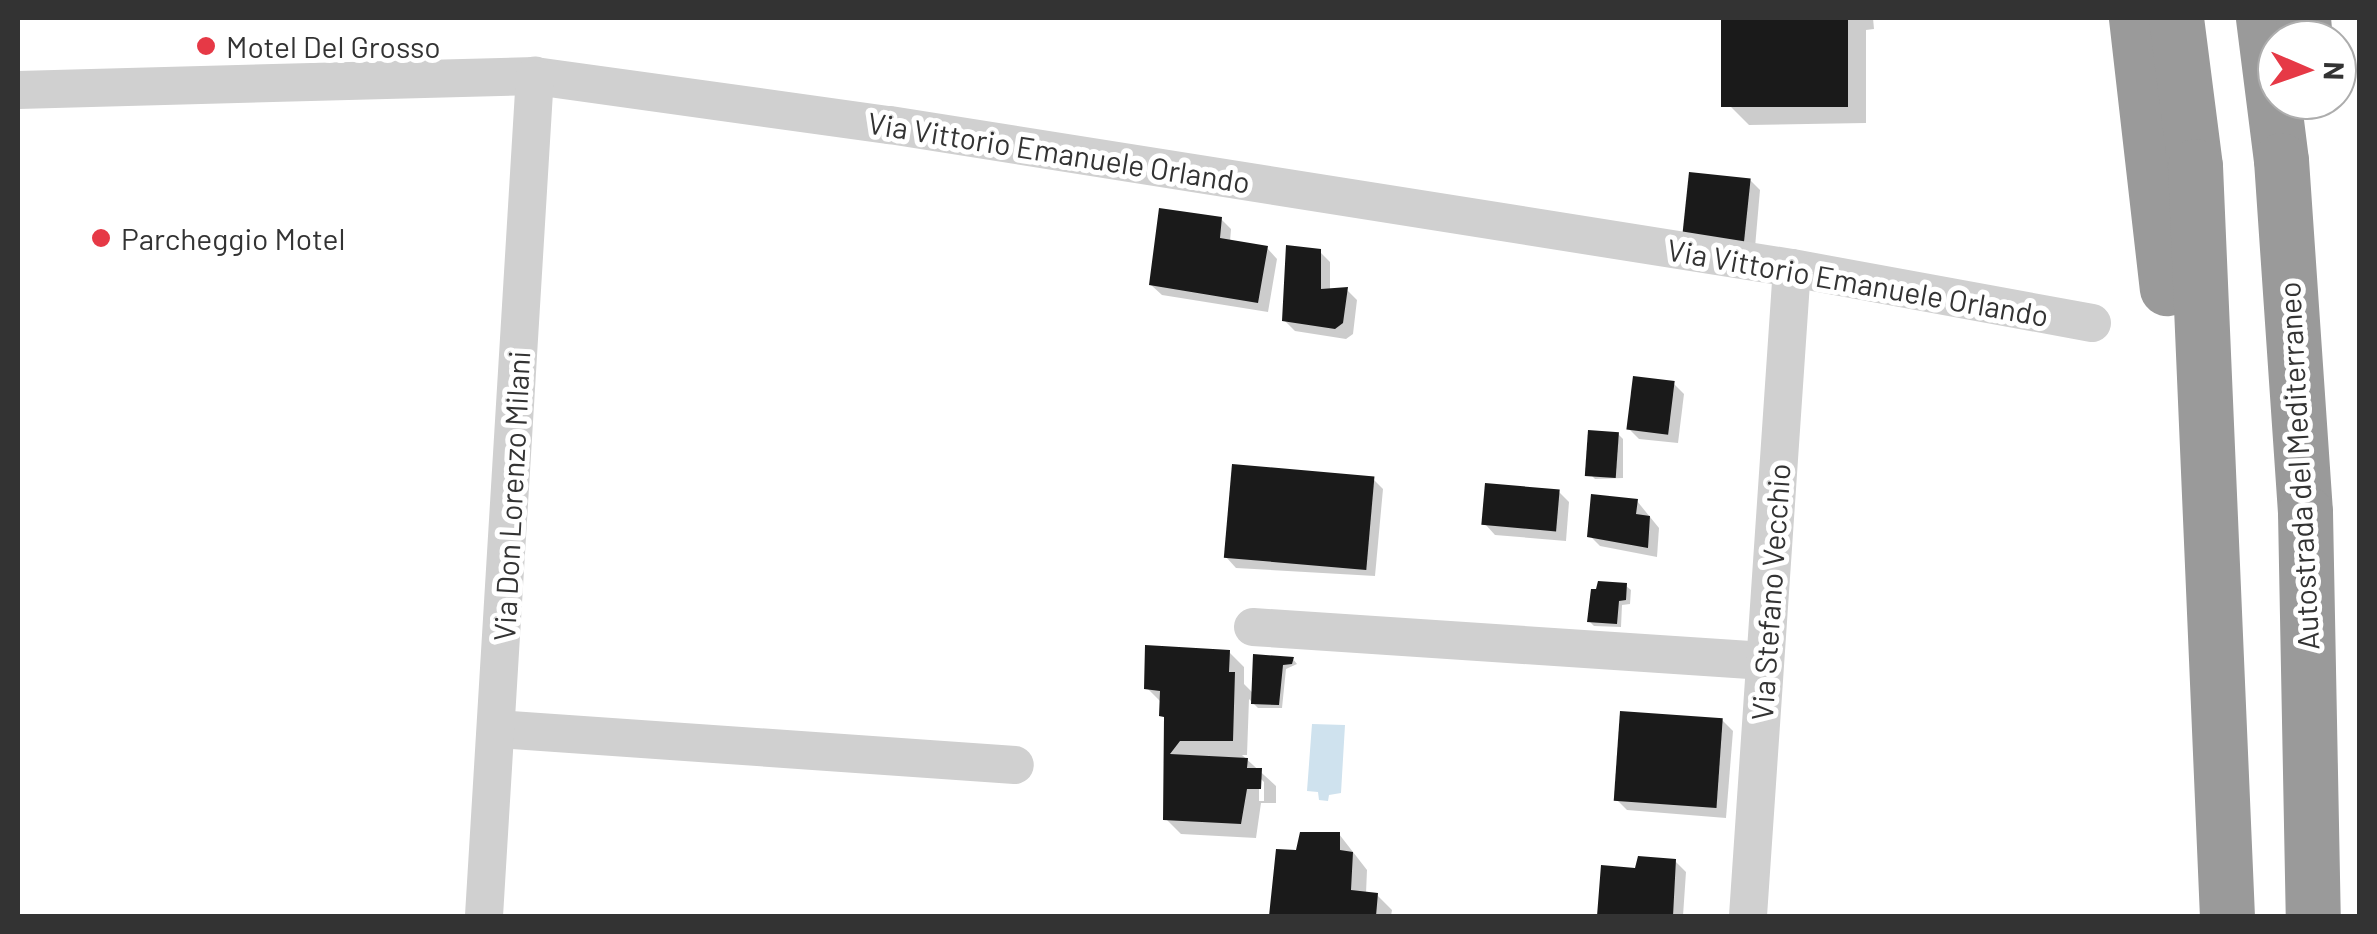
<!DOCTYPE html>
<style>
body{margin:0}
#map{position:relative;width:2377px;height:934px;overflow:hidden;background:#fff;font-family:Barlow,sans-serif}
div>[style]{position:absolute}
.water>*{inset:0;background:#cfe2ee}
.shadow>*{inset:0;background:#0003}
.building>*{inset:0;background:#1a1a1a;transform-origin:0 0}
.minor>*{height:38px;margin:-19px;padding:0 19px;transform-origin:19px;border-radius:19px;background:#d0d0d0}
.highway>*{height:55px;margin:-27.5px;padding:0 27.5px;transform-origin:27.5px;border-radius:27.5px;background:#9a9a9a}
.dots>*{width:28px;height:28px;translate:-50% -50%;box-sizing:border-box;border:5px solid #fff;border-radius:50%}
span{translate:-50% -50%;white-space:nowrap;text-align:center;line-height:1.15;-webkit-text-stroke:10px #fff;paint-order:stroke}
.poi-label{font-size:30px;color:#333}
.left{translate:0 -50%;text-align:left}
.street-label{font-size:30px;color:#333}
.frame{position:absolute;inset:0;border:20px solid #333;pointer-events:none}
.north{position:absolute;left:2257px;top:20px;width:100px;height:100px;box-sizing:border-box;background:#fff;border:2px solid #adadad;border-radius:50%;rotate:92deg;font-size:28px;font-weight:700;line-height:40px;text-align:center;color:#333}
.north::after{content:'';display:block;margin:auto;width:35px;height:45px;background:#e63946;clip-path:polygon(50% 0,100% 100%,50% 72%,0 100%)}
</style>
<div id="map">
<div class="water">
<div style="clip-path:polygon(1312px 724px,1345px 725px,1341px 793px,1329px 795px,1328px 801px,1319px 800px,1318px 792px,1307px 791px)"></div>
</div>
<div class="shadow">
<div style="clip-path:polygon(1721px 18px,1873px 18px,1874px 29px,1866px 30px,1866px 123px,1749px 125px,1730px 106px)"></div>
<div style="clip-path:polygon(1691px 175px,1750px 180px,1760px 190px,1754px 259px)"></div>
<div style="clip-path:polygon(1221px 219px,1231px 229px,1230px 242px,1267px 248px,1277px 259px,1268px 312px,1162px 295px,1151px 285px)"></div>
<div style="clip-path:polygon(1320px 252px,1330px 262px,1330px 291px,1347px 290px,1357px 300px,1353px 334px,1346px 339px,1295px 331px,1284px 320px)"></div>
<div style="clip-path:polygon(1674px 384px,1684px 394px,1678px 443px,1639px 439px,1629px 429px)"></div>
<div style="clip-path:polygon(1618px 434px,1623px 439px,1623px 478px,1595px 479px,1591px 475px)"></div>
<div style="clip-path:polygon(1373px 479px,1383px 489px,1375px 576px,1236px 568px,1226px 557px)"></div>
<div style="clip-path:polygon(1559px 492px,1569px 502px,1566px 541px,1495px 535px,1485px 524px)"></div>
<div style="clip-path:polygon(1637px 501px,1659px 528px,1657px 557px,1600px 546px,1590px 536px)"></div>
<div style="clip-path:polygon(1626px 586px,1631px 590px,1630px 604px,1622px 605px,1621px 627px,1594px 626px,1589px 621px)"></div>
<div style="clip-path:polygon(evenodd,1229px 652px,1244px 667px,1244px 684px,1254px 694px,1256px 657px,1293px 659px,1297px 664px,1286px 669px,1282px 708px,1258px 708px,1249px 699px,1247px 755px,1242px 755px,1276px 786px,1276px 803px,1261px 803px,1256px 838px,1181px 834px,1166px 819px,1167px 720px,1162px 715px,1162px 703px,1147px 688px,1229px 652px,1259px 777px,1264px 782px,1264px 801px,1259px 801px,1259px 777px)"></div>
<div style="clip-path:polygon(1722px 720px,1733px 731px,1726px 818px,1627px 810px,1617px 800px)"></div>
<div style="clip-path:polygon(1339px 834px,1367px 870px,1366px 894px,1377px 895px,1392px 910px,1391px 916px,1272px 916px,1278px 852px,1298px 853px)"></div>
<div style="clip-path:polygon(1675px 861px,1686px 872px,1683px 916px,1599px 916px,1603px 868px,1636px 871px)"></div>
</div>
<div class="building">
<div style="left:1721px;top:18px;width:127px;height:89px"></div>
<div style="left:1689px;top:172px;width:62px;height:71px;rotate:6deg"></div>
<div style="clip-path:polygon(1159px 208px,1222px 217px,1220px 238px,1268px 246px,1258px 303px,1149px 285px)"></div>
<div style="clip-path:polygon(1286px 245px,1321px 249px,1321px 289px,1348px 287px,1343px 323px,1335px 329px,1282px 321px)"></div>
<div style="left:1633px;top:376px;width:42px;height:54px;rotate:7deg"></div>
<div style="left:1588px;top:430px;width:31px;height:46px;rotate:4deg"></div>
<div style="left:1232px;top:464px;width:143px;height:94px;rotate:5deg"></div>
<div style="left:1485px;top:483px;width:75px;height:42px;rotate:5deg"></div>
<div style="clip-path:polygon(1591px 494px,1638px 499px,1636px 514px,1650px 516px,1648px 548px,1587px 537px)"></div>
<div style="clip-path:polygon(1598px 581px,1627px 583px,1626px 600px,1619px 601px,1617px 624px,1587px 622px,1591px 589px,1596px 589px)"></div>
<div style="clip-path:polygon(1145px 645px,1230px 650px,1229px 672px,1235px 672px,1233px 741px,1180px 741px,1170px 754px,1248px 758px,1247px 768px,1262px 768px,1261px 789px,1247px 789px,1241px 824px,1163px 820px,1164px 717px,1159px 716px,1160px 691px,1144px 689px)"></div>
<div style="clip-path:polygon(1253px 654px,1294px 657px,1292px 664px,1283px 665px,1279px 705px,1251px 704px)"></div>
<div style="left:1620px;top:711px;width:103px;height:90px;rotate:4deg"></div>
<div style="clip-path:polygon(1300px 832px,1340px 832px,1340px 850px,1353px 852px,1351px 890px,1378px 893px,1376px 916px,1269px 916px,1276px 849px,1296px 850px)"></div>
<div style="clip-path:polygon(1638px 856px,1676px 859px,1673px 916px,1597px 916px,1601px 865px,1635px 868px)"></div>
</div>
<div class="minor">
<div style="left:18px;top:90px;width:517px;rotate:-1.55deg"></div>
<div style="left:535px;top:76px;width:358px;rotate:7.9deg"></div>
<div style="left:890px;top:125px;width:913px;rotate:9.01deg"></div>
<div style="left:1792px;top:268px;width:305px;rotate:10.4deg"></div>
<div style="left:1253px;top:627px;width:513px;rotate:3.8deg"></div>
<div style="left:498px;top:729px;width:518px;rotate:3.98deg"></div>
<div style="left:484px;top:916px;width:842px;rotate:-86.53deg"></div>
<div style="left:1748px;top:916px;width:649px;rotate:-86.12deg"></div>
</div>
<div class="highway">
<div style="left:2136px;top:18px;width:272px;rotate:83.5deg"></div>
<div style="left:2176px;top:18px;width:149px;rotate:82.7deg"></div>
<div style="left:2195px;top:166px;width:751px;rotate:87.56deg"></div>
<div style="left:2263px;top:18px;width:143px;rotate:82.8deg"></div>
<div style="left:2281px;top:160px;width:353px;rotate:86.1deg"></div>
<div style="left:2305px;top:512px;width:404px;rotate:88.9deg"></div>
<div style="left:2303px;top:18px;width:22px;rotate:85deg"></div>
</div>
<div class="dots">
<div style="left:206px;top:46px;background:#e63946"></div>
<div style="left:101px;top:238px;background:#e63946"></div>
</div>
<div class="poi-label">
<span class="left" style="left:226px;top:46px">Motel Del Grosso</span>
<span class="left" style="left:121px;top:238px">Parcheggio Motel</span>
</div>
<div class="street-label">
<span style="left:1059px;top:152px;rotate:9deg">Via Vittorio Emanuele Orlando</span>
<span style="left:1858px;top:282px;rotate:10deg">Via Vittorio Emanuele Orlando</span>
<span style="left:2298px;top:466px;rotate:-93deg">Autostrada del Mediterraneo</span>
<span style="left:511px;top:496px;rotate:-87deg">Via Don Lorenzo Milani</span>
<span style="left:1770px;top:592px;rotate:-86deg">Via Stefano Vecchio</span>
</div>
<div class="frame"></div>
<div class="north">N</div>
</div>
